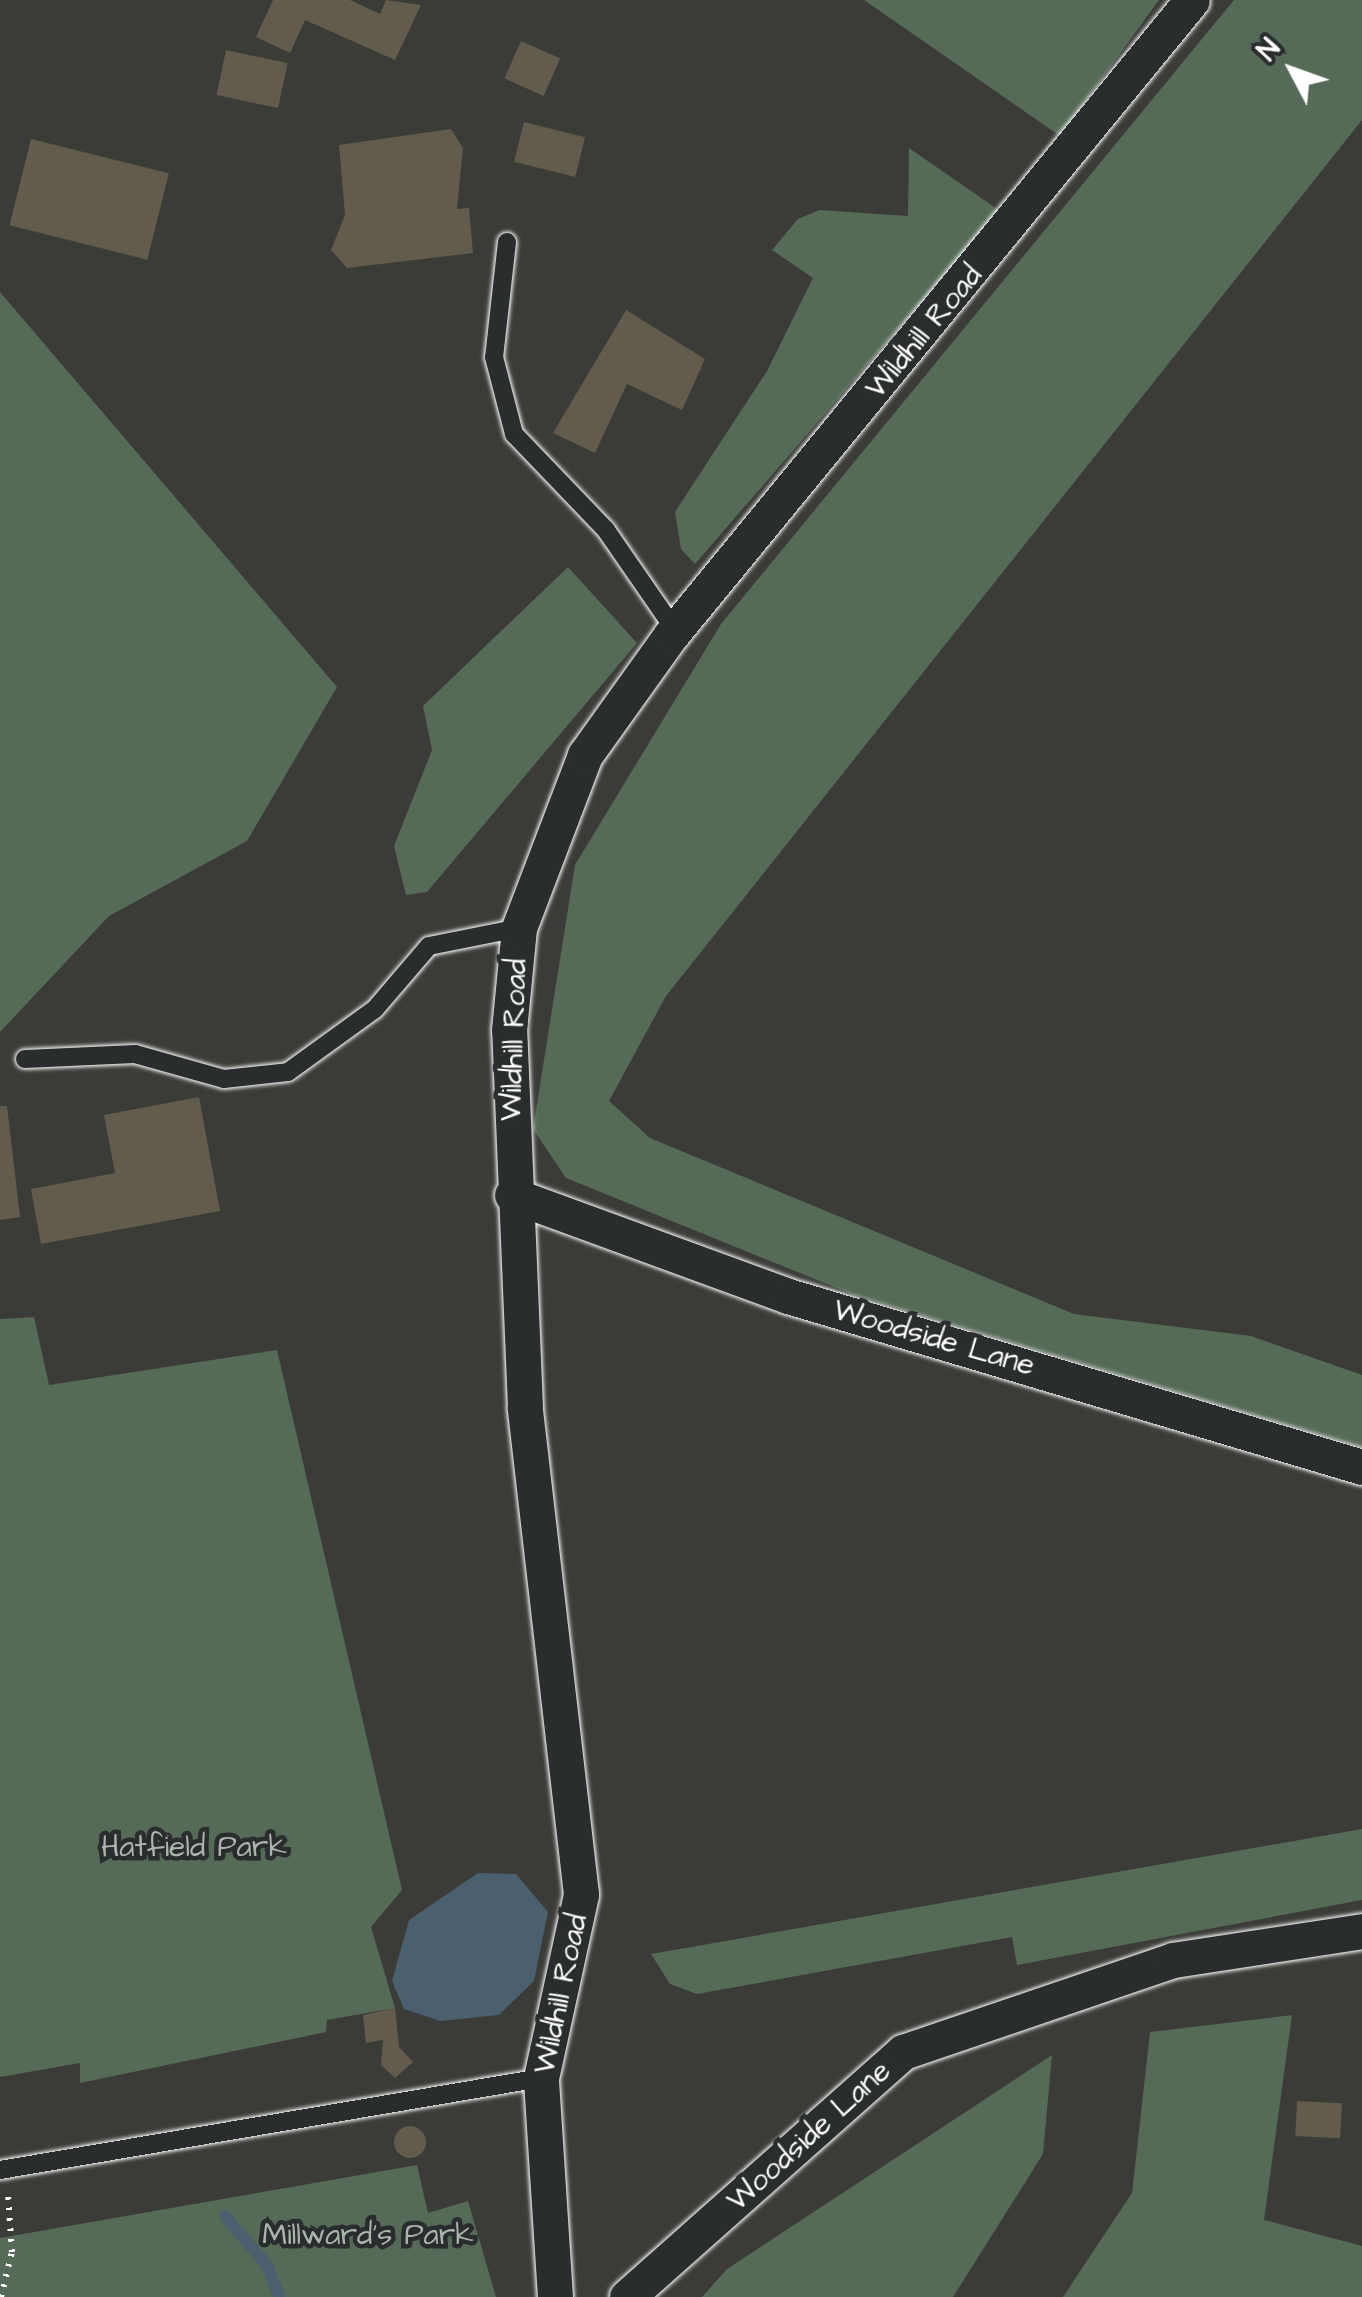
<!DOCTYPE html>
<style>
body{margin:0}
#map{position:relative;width:1362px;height:2297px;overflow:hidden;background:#3b3b37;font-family:"Architects Daughter",sans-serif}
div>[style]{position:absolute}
.green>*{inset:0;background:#556b57}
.water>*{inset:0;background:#4b606e}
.stream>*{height:12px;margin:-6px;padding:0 6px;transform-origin:6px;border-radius:6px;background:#4b606e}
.building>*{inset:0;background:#625c4c;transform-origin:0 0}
.round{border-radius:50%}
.path>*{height:6px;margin-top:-3px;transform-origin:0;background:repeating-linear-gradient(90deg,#fff 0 2.5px,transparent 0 10.5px)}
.roads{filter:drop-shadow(0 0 2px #fff) drop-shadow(0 0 2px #fff)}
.lane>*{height:18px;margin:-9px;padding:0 9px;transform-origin:9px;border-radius:9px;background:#2a2d2e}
.street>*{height:35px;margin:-17.5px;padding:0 17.5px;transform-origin:17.5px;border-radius:17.5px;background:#2a2d2e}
span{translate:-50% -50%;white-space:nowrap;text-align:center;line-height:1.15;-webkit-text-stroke:9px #2a2d2e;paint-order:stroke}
.street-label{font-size:30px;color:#fff}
.park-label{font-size:30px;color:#aab5ab}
.north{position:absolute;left:1242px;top:20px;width:100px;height:100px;-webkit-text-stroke:8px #2a2d2e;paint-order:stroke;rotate:311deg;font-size:28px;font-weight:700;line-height:40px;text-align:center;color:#fff}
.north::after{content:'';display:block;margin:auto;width:35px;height:45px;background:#fff;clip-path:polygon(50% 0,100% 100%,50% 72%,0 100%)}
</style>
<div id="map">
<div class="green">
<div style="clip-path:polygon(864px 0,1159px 0,1060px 136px)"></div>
<div style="clip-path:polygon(1234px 0,1362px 0,1362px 120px,666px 996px,609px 1101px,650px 1138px,1074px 1314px,1251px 1336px,1362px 1375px,1362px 1447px,854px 1295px,566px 1178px,533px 1129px,575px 865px,721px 624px)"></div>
<div style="clip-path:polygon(909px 148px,1000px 211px,695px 564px,681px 549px,675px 512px,767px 371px,813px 278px,772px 250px,798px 219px,820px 210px,908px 216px)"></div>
<div style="clip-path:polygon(0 292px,337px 687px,247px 841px,109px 916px,0 1032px)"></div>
<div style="clip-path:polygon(568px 567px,637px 643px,427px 892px,406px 895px,394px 846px,432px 750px,423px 706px)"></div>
<div style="clip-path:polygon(34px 1317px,49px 1385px,277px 1350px,402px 1890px,371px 1927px,395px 2008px,327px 2020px,326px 2032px,80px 2083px,80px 2063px,0 2077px,0 1319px)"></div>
<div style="clip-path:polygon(1362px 1829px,1362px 1900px,1017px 1965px,1012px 1937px,697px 1994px,670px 1984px,651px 1954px)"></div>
<div style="clip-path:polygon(1292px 2015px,1264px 2220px,1362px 2246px,1362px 2297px,1063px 2297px,1132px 2193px,1150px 2032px)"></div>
<div style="clip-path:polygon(1052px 2055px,1043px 2154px,953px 2297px,702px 2297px,727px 2269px)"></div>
<div style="clip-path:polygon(417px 2165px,428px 2213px,468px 2201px,496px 2297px,0 2297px,0 2238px)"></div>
</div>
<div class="water">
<div style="clip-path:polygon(478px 1873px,516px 1874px,548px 1912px,534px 1981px,499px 2015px,440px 2021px,404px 2009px,392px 1981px,409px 1920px)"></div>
</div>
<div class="stream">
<div style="left:225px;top:2216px;width:65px;rotate:49.4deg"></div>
<div style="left:267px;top:2265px;width:34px;rotate:69deg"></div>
</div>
<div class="building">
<div style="clip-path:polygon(273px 0,350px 0,380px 14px,386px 0,421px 5px,395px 60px,305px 20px,290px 53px,256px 37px)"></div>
<div style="left:521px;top:41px;width:43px;height:41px;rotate:24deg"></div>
<div style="left:226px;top:50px;width:63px;height:46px;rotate:12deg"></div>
<div style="left:524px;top:122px;width:63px;height:41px;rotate:14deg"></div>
<div style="clip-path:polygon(451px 129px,463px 148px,457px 209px,469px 208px,473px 253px,347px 268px,331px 250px,345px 215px,339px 145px)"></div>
<div style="left:31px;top:139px;width:142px;height:89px;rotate:14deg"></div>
<div style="clip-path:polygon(626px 310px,705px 359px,682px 410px,627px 384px,595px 453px,553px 433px)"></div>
<div style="clip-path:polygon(199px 1097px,220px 1211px,41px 1244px,31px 1189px,115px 1173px,104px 1115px)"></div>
<div style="clip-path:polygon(0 1106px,7px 1106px,20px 1217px,0 1220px)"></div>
<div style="clip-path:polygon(395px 2008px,399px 2047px,413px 2062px,395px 2078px,381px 2065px,383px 2040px,366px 2043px,363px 2015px)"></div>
<div style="left:1297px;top:2101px;width:45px;height:35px;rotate:3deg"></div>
<div class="round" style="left:394px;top:2126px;width:32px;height:32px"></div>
</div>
<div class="path">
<div style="left:1px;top:2297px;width:46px;rotate:-76.3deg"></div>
<div style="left:12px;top:2252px;width:57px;rotate:-94deg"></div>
</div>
<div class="roads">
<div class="lane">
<div style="left:507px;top:242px;width:116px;rotate:96.4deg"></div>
<div style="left:494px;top:357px;width:80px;rotate:75.4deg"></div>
<div style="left:514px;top:434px;width:133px;rotate:46.2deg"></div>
<div style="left:606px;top:530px;width:121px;rotate:55.4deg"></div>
<div style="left:25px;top:1059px;width:110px;rotate:-2.6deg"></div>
<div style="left:135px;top:1054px;width:92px;rotate:15.7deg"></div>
<div style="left:224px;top:1079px;width:64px;rotate:-6.2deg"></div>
<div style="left:288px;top:1072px;width:107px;rotate:-35.9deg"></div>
<div style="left:375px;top:1009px;width:83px;rotate:-49.4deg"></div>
<div style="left:429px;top:946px;width:92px;rotate:-11.3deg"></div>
<div style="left:0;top:2170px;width:549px;rotate:-9.65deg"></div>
</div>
<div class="street">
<div style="left:512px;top:1195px;width:294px;rotate:20.1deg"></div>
<div style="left:788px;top:1296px;width:599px;rotate:16.59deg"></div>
<div style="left:555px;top:2297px;width:219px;rotate:-93.7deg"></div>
<div style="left:541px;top:2078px;width:188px;rotate:-77.7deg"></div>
<div style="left:581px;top:1894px;width:490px;rotate:-96.6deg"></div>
<div style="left:525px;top:1407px;width:377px;rotate:-92.4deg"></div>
<div style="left:509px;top:1030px;width:102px;rotate:-84.4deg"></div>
<div style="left:519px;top:928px;width:185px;rotate:-69.1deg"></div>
<div style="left:585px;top:755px;width:148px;rotate:-54.4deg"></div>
<div style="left:671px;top:635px;width:821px;rotate:-50.63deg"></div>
<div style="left:627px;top:2297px;width:369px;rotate:-41.6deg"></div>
<div style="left:903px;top:2052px;width:285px;rotate:-18.8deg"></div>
<div style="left:1173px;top:1960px;width:191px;rotate:-8.7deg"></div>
</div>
</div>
<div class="street-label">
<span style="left:924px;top:332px;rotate:-50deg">Wildhill Road</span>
<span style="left:514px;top:1040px;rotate:-88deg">Wildhill Road</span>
<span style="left:934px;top:1338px;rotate:16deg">Woodside Lane</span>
<span style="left:561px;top:1994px;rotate:-78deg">Wildhill Road</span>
<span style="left:809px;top:2136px;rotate:-42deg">Woodside Lane</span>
</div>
<div class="park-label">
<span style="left:194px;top:1847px">Hatfield Park</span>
<span style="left:368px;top:2235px">Millward's Park</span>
</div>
<div class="north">N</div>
</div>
